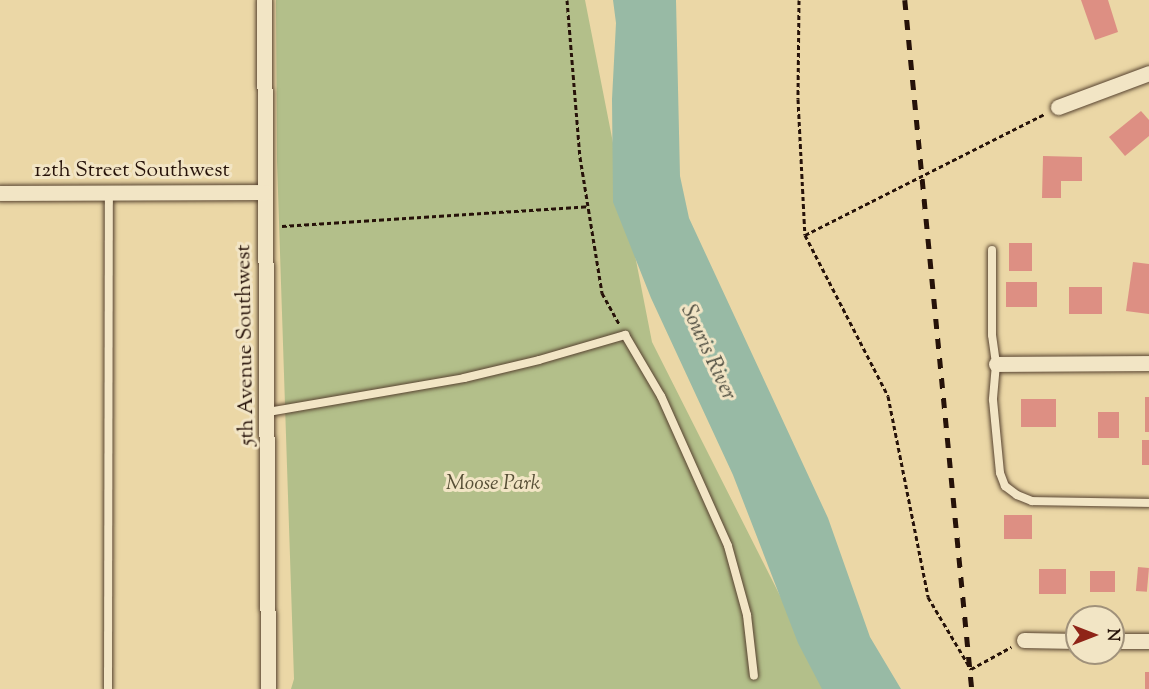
<!DOCTYPE html>
<style>
body{margin:0}
#map{position:relative;width:1149px;height:689px;overflow:hidden;background:#ebd7a6;font-family:"Sorts Mill Goudy",serif}
div>[style]{position:absolute}
.green>*{inset:0;background:#b3bf8a}
.water>*{inset:0;background:#98baa5}
.building>*{inset:0;background:#dd8f83;transform-origin:0 0}
.path>*{height:3px;margin-top:-1.5px;transform-origin:0;background:repeating-linear-gradient(90deg,#261209 0 4.5px,transparent 0 7.5px)}
.roads{filter:drop-shadow(0 0 2px #574330) drop-shadow(0 0 2px #574330)}
.service>*{height:8px;margin:-4px;padding:0 4px;transform-origin:4px;border-radius:4px;background:#f2e5c5}
.minor>*{height:15px;margin:-7.5px;padding:0 7.5px;transform-origin:7.5px;border-radius:7.5px;background:#f2e5c5}
.rail>*{height:4.5px;margin-top:-2.25px;transform-origin:0;background:repeating-linear-gradient(90deg,#261209 0 10px,transparent 0 20px)}
span{translate:-50% -50%;white-space:nowrap;text-align:center;line-height:1.15;-webkit-text-stroke:6px #f2e5c5;paint-order:stroke}
.street-label{font-size:21px;color:#261209}
.park-label{font-size:21px;color:#574f36;font-style:italic}
.water-label{font-size:22px;color:#4e4d40;font-style:italic}
.north{position:absolute;left:1065px;top:605px;width:60px;height:60px;box-sizing:border-box;background:#f2e5c5;border:2px solid #a0917a;border-radius:50%;rotate:90deg;font-size:16px;font-weight:700;line-height:24px;text-align:center;color:#261209}
.north::after{content:'';display:block;margin:auto;width:21px;height:27px;background:#8f2418;clip-path:polygon(50% 0,100% 100%,50% 72%,0 100%)}
</style>
<div id="map">
<div class="green">
<div style="clip-path:polygon(276px 0,585px 0,652px 342px,824px 683px,830px 689px,291px 689px,294px 679px,277px 161px)"></div>
</div>
<div class="water">
<div style="clip-path:polygon(613px 0,676px 0,680px 176px,689px 218px,828px 518px,870px 637px,901px 689px,822px 689px,798px 643px,733px 475px,651px 298px,613px 202px,612px 99px,616px 23px)"></div>
</div>
<div class="building">
<div style="clip-path:polygon(1081px 0,1108px 0,1118px 32px,1095px 40px)"></div>
<div style="clip-path:polygon(1141px 111px,1149px 120px,1149px 136px,1125px 156px,1109px 137px)"></div>
<div style="clip-path:polygon(1043px 156px,1082px 157px,1082px 181px,1061px 181px,1061px 198px,1042px 198px)"></div>
<div style="left:1009px;top:243px;width:23px;height:28px"></div>
<div style="clip-path:polygon(1133px 262px,1149px 264px,1149px 314px,1126px 311px)"></div>
<div style="left:1006px;top:282px;width:31px;height:25px"></div>
<div style="left:1069px;top:287px;width:33px;height:27px"></div>
<div style="left:1145px;top:397px;width:4px;height:35px"></div>
<div style="left:1021px;top:399px;width:35px;height:28px"></div>
<div style="left:1098px;top:412px;width:21px;height:26px"></div>
<div style="left:1142px;top:440px;width:7px;height:25px"></div>
<div style="left:1004px;top:515px;width:28px;height:24px"></div>
<div style="left:1138px;top:567px;width:11px;height:24px;rotate:5deg"></div>
<div style="left:1039px;top:569px;width:27px;height:25px"></div>
<div style="left:1090px;top:571px;width:25px;height:21px"></div>
<div style="left:1145px;top:672px;width:4px;height:17px"></div>
</div>
<div class="path">
<div style="left:567px;top:0;width:158px;rotate:85.3deg"></div>
<div style="left:580px;top:157px;width:138px;rotate:80.8deg"></div>
<div style="left:602px;top:293px;width:37px;rotate:61deg"></div>
<div style="left:799px;top:0;width:99px;rotate:90.6deg"></div>
<div style="left:798px;top:99px;width:136px;rotate:87.1deg"></div>
<div style="left:805px;top:235px;width:181px;rotate:62.7deg"></div>
<div style="left:888px;top:396px;width:205px;rotate:78.7deg"></div>
<div style="left:928px;top:597px;width:84px;rotate:59.2deg"></div>
<div style="left:971px;top:669px;width:46px;rotate:-28.8deg"></div>
<div style="left:282px;top:226px;width:307px;rotate:-3.7deg"></div>
<div style="left:805px;top:235px;width:269px;rotate:-26.8deg"></div>
</div>
<div class="roads">
<div class="service">
<div style="left:992px;top:250px;width:85px;rotate:90deg"></div>
<div style="left:992px;top:335px;width:29px;rotate:82deg"></div>
<div style="left:996px;top:364px;width:36px;rotate:95deg"></div>
<div style="left:993px;top:400px;width:73px;rotate:84.5deg"></div>
<div style="left:1000px;top:473px;width:14px;rotate:69deg"></div>
<div style="left:1005px;top:486px;width:15px;rotate:37deg"></div>
<div style="left:1017px;top:495px;width:16px;rotate:22deg"></div>
<div style="left:1032px;top:501px;width:117px;rotate:1deg"></div>
<div style="left:268px;top:412px;width:199px;rotate:-9.8deg"></div>
<div style="left:464px;top:378px;width:77px;rotate:-13.5deg"></div>
<div style="left:539px;top:360px;width:90px;rotate:-16.2deg"></div>
<div style="left:625px;top:335px;width:71px;rotate:59.5deg"></div>
<div style="left:661px;top:396px;width:164px;rotate:65.9deg"></div>
<div style="left:728px;top:546px;width:72px;rotate:74.6deg"></div>
<div style="left:747px;top:615px;width:61px;rotate:83.5deg"></div>
<div style="left:108px;top:689px;width:496px;rotate:-89.9deg"></div>
</div>
<div class="minor">
<div style="left:264px;top:0;width:689px;rotate:89.67deg"></div>
<div style="left:1058px;top:107px;width:97px;rotate:-20.5deg"></div>
<div style="left:0;top:193px;width:265px;rotate:-0.2deg"></div>
<div style="left:996px;top:364px;width:153px;rotate:-0.4deg"></div>
<div style="left:1024px;top:640px;width:53px;rotate:1.1deg"></div>
<div style="left:1113px;top:641px;width:36px"></div>
</div>
</div>
<div class="rail">
<div style="left:905px;top:0;width:692px;rotate:84.45deg"></div>
</div>
<div class="street-label">
<span style="left:132px;top:171px">12th Street Southwest</span>
<span style="left:246px;top:345px;rotate:-91deg">5th Avenue Southwest</span>
</div>
<div class="park-label">
<span style="left:493px;top:484px">Moose Park</span>
</div>
<div class="water-label">
<span style="left:707px;top:353px;rotate:65deg">Souris River</span>
</div>
<div class="north">N</div>
</div>
